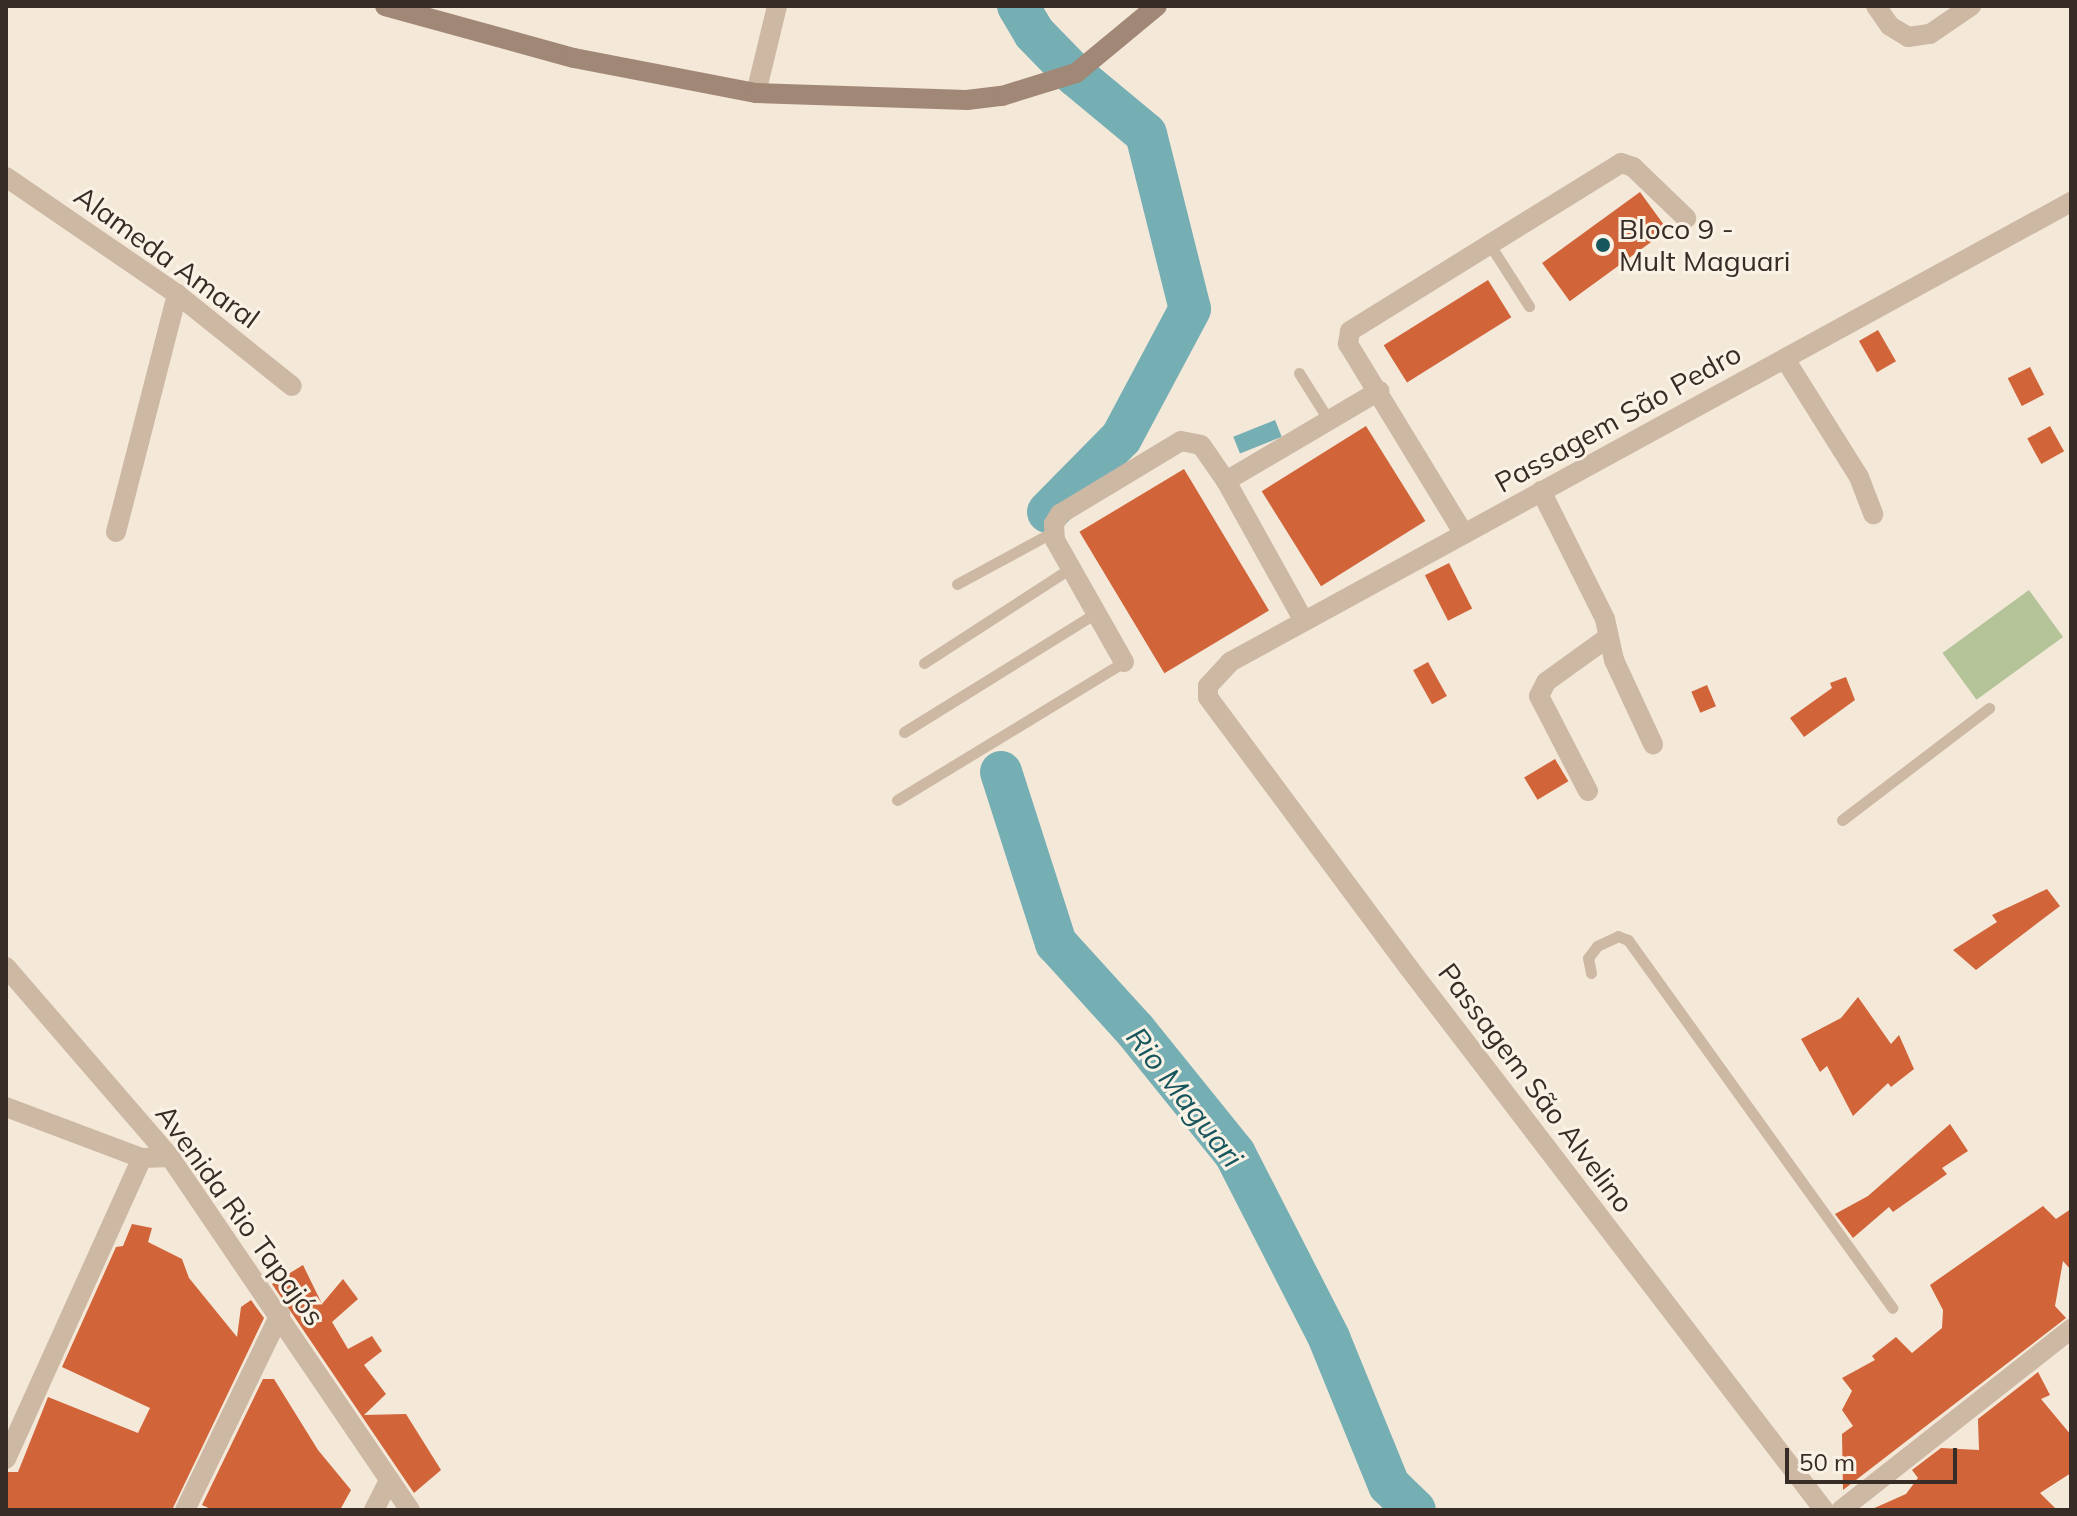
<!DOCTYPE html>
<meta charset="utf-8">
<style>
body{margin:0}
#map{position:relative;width:2077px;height:1516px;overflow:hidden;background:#f4e8d9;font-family:Mulish,sans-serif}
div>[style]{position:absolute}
.green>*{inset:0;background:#b4c498;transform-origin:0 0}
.water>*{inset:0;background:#75afb4;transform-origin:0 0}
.river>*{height:42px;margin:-21px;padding:0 21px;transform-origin:21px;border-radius:21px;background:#75afb4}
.building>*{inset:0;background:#d16439;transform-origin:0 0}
.service>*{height:11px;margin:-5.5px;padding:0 5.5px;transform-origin:5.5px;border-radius:5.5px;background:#cdb8a4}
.minor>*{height:20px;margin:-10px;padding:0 10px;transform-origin:10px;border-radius:10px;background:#cdb8a4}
.secondary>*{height:20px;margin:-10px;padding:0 10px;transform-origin:10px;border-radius:10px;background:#a18775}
.dots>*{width:22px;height:22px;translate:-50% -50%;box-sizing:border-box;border:4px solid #fbf2e6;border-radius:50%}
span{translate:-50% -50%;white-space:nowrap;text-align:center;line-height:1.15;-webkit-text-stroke:6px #fbf2e6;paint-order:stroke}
.poi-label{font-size:28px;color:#382c26}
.left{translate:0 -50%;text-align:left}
.street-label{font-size:28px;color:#382c26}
.water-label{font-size:30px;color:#18565d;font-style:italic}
.frame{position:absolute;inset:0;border:8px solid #382c26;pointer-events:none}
.scale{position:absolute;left:1785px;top:1448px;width:172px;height:36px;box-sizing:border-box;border:4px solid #382c26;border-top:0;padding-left:10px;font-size:24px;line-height:28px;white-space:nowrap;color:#382c26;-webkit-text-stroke:6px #fbf2e6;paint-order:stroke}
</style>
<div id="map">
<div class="green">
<div style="left:2029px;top:590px;width:58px;height:107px;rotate:54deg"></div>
</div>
<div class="water">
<div style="left:1275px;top:420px;width:18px;height:45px;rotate:68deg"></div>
</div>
<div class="river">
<div style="left:1018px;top:6px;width:31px;rotate:59deg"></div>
<div style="left:1034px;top:33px;width:59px;rotate:45.7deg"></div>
<div style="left:1075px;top:75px;width:92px;rotate:39.7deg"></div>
<div style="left:1146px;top:134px;width:180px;rotate:75.9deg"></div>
<div style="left:1190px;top:309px;width:146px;rotate:118.1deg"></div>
<div style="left:1121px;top:438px;width:104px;rotate:134.6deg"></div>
<div style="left:1001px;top:772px;width:180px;rotate:72.2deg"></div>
<div style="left:1056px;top:943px;width:118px;rotate:47.8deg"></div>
<div style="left:1135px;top:1030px;width:159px;rotate:51.1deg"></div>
<div style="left:1235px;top:1154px;width:207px;rotate:62.9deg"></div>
<div style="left:1329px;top:1338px;width:159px;rotate:67.8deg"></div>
<div style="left:1389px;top:1485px;width:36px;rotate:44deg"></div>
</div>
<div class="building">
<div style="left:1640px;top:192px;width:47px;height:121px;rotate:54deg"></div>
<div style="left:1488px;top:280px;width:44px;height:123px;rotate:58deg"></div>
<div style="left:1878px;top:330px;width:36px;height:22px;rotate:60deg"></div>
<div style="left:2030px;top:367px;width:31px;height:25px;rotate:63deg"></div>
<div style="left:1366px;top:426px;width:112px;height:123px;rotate:58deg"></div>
<div style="left:2050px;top:426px;width:29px;height:26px;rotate:61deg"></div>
<div style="left:1184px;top:469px;width:165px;height:122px;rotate:59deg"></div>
<div style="left:1449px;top:563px;width:51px;height:27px;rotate:63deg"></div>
<div style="left:1428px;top:662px;width:39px;height:17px;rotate:61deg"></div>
<div style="clip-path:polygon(1846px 677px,1855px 700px,1804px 737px,1790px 718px,1832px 688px,1830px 683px)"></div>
<div style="left:1707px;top:685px;width:23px;height:17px;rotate:67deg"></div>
<div style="left:1555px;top:759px;width:26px;height:36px;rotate:59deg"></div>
<div style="clip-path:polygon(2047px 889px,2060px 906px,1976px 970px,1953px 950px,1997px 922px,1992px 915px)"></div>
<div style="clip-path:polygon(1858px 997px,1891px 1044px,1899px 1035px,1914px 1069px,1891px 1087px,1888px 1083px,1853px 1116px,1827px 1066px,1820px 1072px,1801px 1039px,1841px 1018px)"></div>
<div style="clip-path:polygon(1950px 1124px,1968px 1151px,1942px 1168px,1947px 1174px,1893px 1212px,1889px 1207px,1853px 1238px,1835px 1214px,1868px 1196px)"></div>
<div style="clip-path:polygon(2043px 1206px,2056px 1219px,2071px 1209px,2071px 1270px,2063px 1261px,2055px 1306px,2066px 1318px,1843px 1490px,1842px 1434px,1853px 1426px,1842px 1410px,1852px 1391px,1842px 1378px,1875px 1360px,1872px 1356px,1896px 1337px,1912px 1353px,1942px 1328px,1943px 1310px,1930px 1285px)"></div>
<div style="clip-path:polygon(132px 1224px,152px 1228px,148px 1242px,182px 1259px,189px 1278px,237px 1337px,241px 1307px,251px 1300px,264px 1318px,172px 1510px,6px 1510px,6px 1472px,18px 1472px,48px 1397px,138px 1433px,150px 1408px,62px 1367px,116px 1247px,123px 1246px)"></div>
<div style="clip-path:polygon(303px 1265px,322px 1304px,343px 1279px,358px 1299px,332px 1322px,348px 1349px,372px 1336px,382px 1351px,364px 1365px,386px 1394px,364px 1415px,406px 1414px,441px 1470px,414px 1493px,272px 1284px)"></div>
<div style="clip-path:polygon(2038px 1372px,2050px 1395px,2041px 1399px,2071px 1435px,2071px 1473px,2040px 1493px,2057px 1510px,1870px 1510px,1906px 1494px,1918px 1478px,1912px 1470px,1941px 1448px,1979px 1450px,1978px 1419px)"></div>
<div style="clip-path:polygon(263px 1379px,274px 1379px,318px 1450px,351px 1490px,340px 1510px,213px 1510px,202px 1505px)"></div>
</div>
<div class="service">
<div style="left:1492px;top:248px;width:69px;rotate:57.5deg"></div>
<div style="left:1299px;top:373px;width:54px;rotate:57.8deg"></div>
<div style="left:957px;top:584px;width:109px;rotate:-28.4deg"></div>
<div style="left:924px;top:663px;width:175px;rotate:-32.9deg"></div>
<div style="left:904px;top:732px;width:226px;rotate:-31.8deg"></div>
<div style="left:897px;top:800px;width:266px;rotate:-31.3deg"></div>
<div style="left:1842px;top:820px;width:185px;rotate:-37.3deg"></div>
<div style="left:1591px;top:973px;width:15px;rotate:-101deg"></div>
<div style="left:1588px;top:958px;width:15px;rotate:-53deg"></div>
<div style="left:1597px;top:946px;width:23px;rotate:-25deg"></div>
<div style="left:1618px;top:936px;width:11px;rotate:22deg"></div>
<div style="left:1628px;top:940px;width:453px;rotate:54.3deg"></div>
</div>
<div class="minor">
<div style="left:1876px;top:6px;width:24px;rotate:55deg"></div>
<div style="left:1890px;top:26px;width:21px;rotate:31deg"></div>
<div style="left:1908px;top:37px;width:22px;rotate:-8deg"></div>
<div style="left:1930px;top:34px;width:50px;rotate:-34.3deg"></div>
<div style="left:756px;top:93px;width:89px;rotate:-76.4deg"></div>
<div style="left:6px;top:177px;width:207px;rotate:34.4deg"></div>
<div style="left:177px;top:294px;width:147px;rotate:38.7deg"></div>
<div style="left:1785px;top:359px;width:139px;rotate:57.9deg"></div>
<div style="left:1859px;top:477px;width:40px;rotate:69deg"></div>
<div style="left:1226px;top:481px;width:178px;rotate:-30.5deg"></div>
<div style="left:1541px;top:491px;width:143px;rotate:63.4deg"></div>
<div style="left:1605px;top:619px;width:42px;rotate:77.6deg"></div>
<div style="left:1614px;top:660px;width:93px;rotate:65.1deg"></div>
<div style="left:116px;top:532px;width:246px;rotate:-75.6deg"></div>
<div style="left:1464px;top:534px;width:223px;rotate:-121.4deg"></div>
<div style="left:1348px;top:344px;width:13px;rotate:-81deg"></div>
<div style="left:1350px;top:331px;width:319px;rotate:-31.8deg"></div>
<div style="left:1621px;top:163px;width:13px;rotate:18deg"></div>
<div style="left:1633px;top:167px;width:74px;rotate:43.9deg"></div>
<div style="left:1124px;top:662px;width:140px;rotate:-119.5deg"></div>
<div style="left:1055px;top:540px;width:16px;rotate:-94deg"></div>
<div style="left:1054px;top:524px;width:12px;rotate:-59deg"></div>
<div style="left:1060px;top:514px;width:141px;rotate:-31.1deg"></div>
<div style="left:1181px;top:441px;width:20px;rotate:11deg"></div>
<div style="left:1201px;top:445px;width:44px;rotate:55.2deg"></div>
<div style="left:1226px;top:481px;width:160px;rotate:60.9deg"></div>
<div style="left:1588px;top:791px;width:107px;rotate:-117.3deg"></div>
<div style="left:1539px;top:696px;width:16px;rotate:-63deg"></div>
<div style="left:1546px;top:682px;width:75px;rotate:-35.8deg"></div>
<div style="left:6px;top:967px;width:251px;rotate:49.2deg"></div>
<div style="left:170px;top:1157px;width:427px;rotate:55.8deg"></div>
<div style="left:6px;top:1107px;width:145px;rotate:20.6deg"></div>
<div style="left:6px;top:1459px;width:330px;rotate:-65.7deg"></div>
<div style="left:142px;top:1158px;width:28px;rotate:-2deg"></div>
<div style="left:185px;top:1510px;width:218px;rotate:-64.1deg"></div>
<div style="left:374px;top:1510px;width:34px;rotate:-63deg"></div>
<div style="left:1824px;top:1510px;width:683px;rotate:-127.44deg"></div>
<div style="left:1409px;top:968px;width:337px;rotate:-126.6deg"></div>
<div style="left:1208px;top:697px;width:11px;rotate:-90deg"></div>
<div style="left:1208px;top:686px;width:33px;rotate:-47deg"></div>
<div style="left:1230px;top:662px;width:959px;rotate:-28.68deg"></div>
<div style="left:1841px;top:1510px;width:293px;rotate:-38.2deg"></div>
</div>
<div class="secondary">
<div style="left:385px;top:6px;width:196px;rotate:15.4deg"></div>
<div style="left:574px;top:58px;width:185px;rotate:10.9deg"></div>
<div style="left:756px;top:93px;width:211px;rotate:1.9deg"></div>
<div style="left:967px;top:100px;width:35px;rotate:-7deg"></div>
<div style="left:1002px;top:96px;width:77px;rotate:-17.3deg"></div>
<div style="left:1076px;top:73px;width:105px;rotate:-39.6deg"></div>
</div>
<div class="dots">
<div style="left:1603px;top:245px;background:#18565d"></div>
</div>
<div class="poi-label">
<span class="left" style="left:1619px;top:245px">Bloco 9 -<br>Mult Maguari</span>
</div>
<div class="street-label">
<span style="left:167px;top:257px;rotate:36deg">Alameda Amaral</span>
<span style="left:1618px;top:418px;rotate:-29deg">Passagem São Pedro</span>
<span style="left:1536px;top:1088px;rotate:53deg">Passagem São Alvelino</span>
<span style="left:240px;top:1215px;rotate:54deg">Avenida Rio Tapajós</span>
</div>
<div class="water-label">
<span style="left:1185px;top:1097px;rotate:52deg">Rio Maguari</span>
</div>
<div class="frame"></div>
<div class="scale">50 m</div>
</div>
